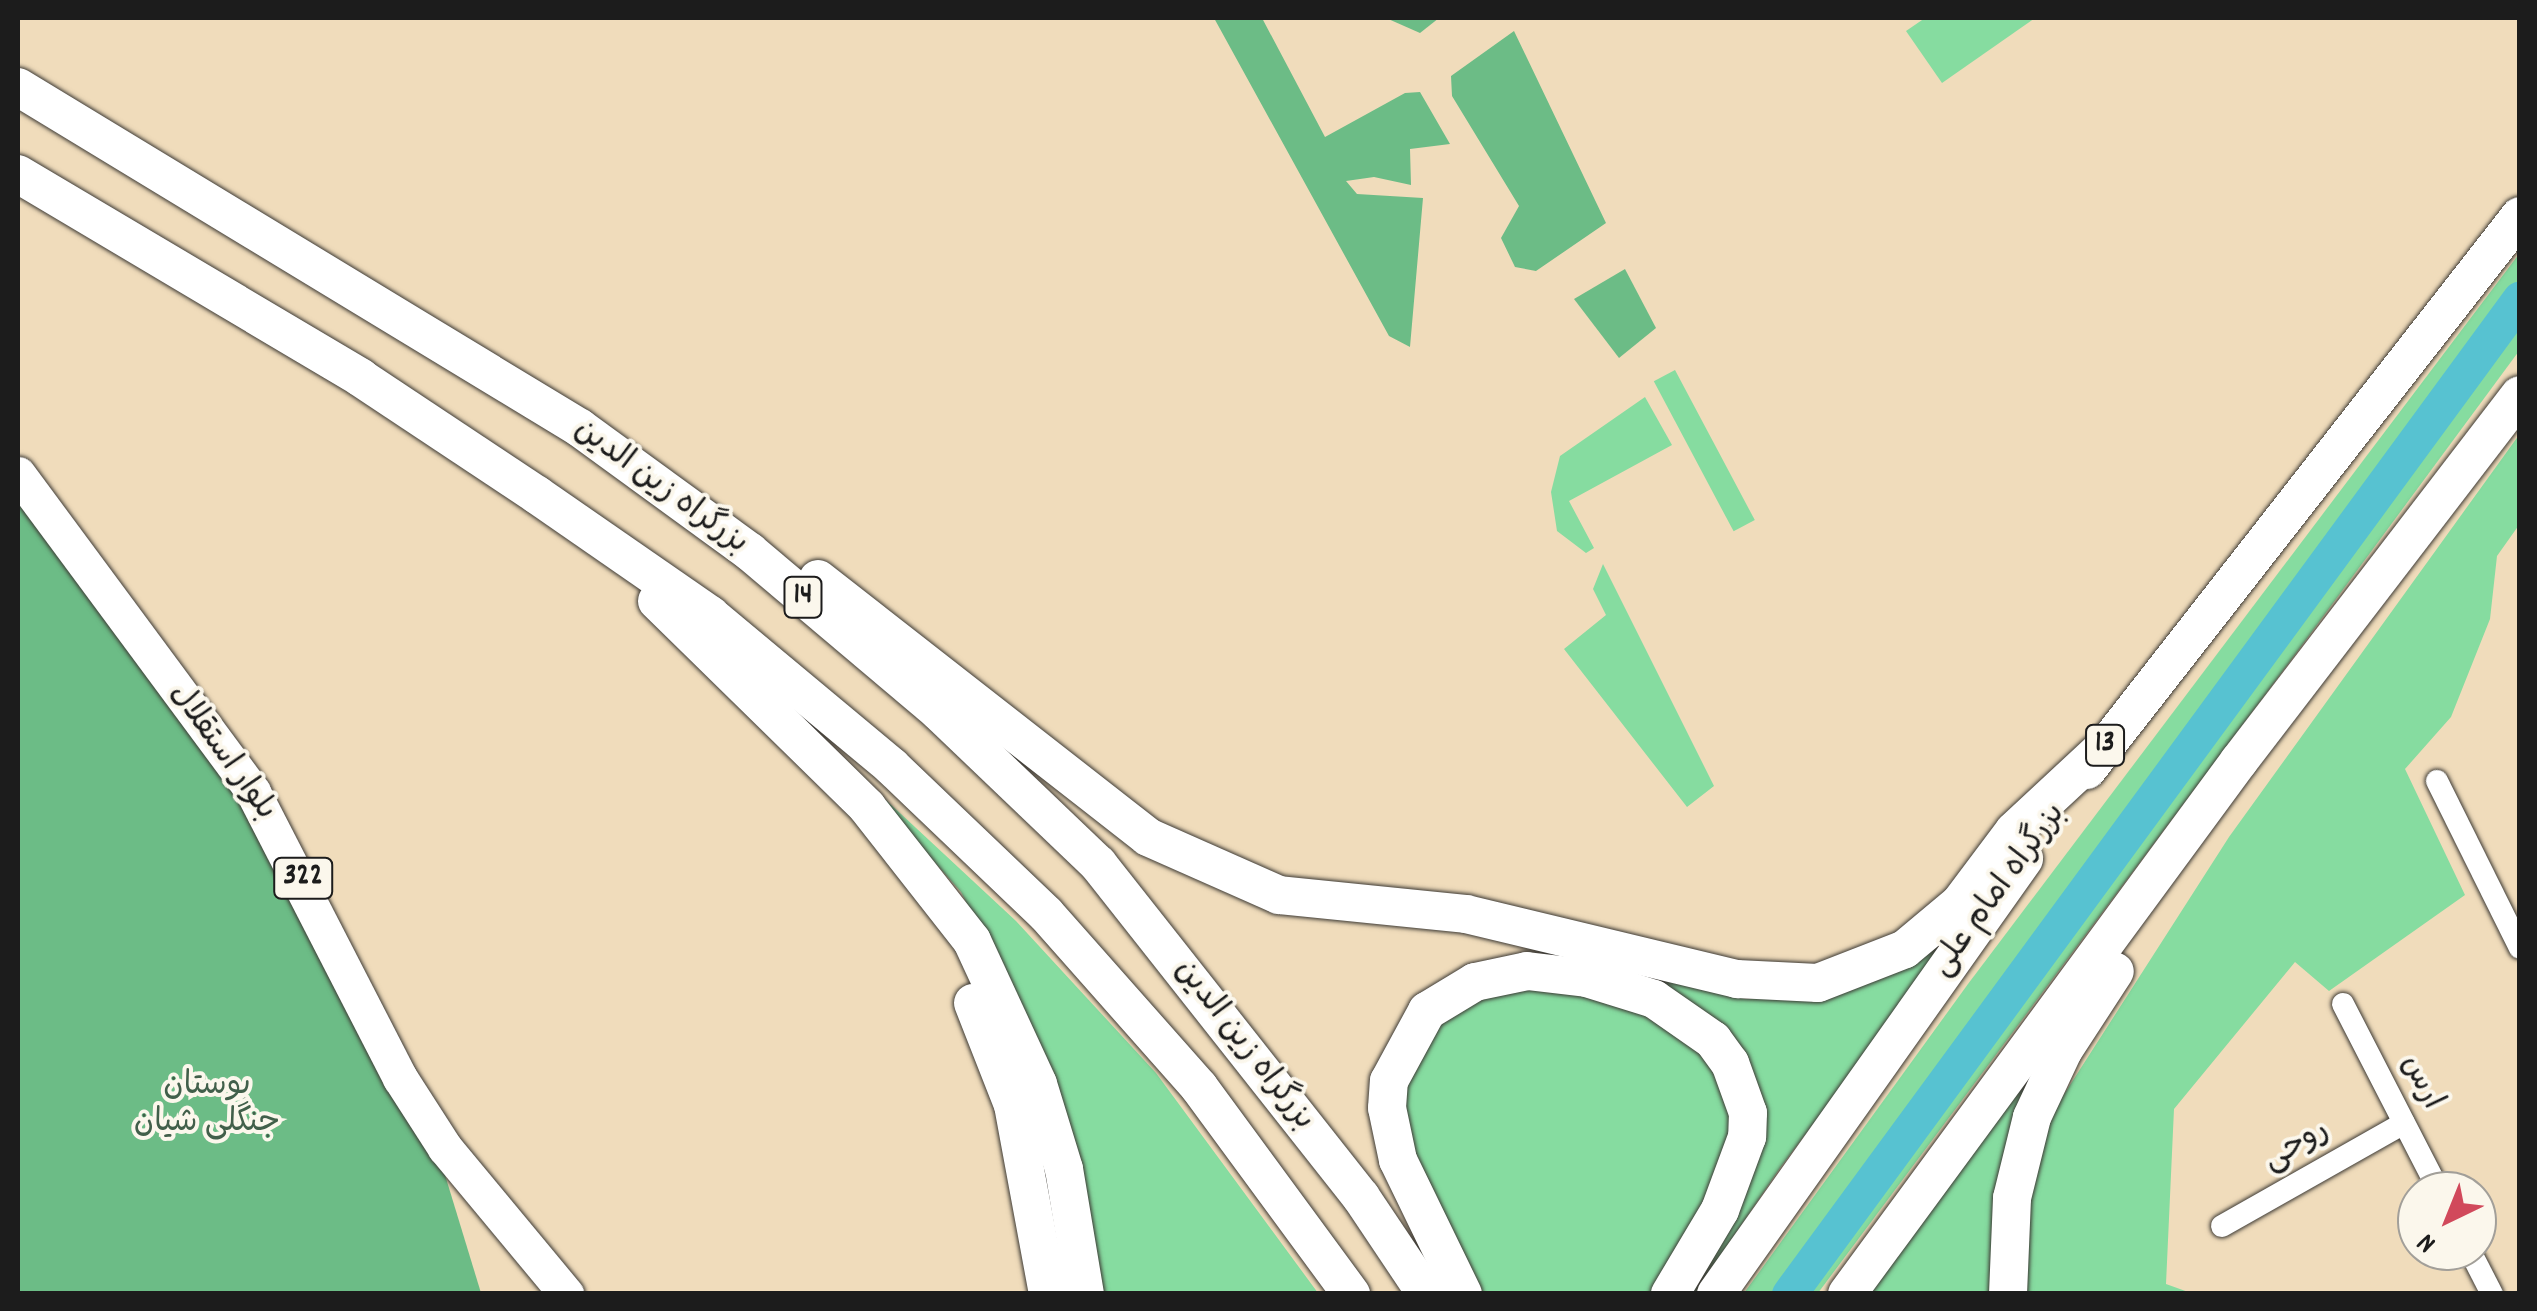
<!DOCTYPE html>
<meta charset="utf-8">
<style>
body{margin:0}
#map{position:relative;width:2537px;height:1311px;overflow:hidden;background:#f0dcbb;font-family:Dekko,"Playpen Sans Arabic",sans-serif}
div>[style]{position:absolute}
.green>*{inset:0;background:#86dca0;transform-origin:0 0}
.forest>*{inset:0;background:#6cbc86}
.river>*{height:35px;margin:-17.5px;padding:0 17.5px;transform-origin:17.5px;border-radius:17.5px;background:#57c2d1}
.roads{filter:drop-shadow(0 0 2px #3c3934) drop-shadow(0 0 2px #3c3934)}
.minor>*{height:22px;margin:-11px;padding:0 11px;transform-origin:11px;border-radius:11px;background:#fff}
.primary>*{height:35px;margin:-17.5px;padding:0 17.5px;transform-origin:17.5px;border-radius:17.5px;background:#fff}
.trunk>*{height:38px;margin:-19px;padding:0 19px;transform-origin:19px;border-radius:19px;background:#fff}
span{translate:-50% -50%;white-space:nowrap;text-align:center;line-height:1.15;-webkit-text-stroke:8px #fbf7ec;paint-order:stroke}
.shield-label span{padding:2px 8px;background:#fbf7ec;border:2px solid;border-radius:8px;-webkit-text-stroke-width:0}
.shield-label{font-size:30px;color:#1c1c1c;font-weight:700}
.street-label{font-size:32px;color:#1c1c1c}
.park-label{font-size:32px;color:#415f4a}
.frame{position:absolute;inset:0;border:20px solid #1c1c1c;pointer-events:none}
.north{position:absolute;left:2397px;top:1171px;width:100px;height:100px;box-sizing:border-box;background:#fbf7ec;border:2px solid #a29f99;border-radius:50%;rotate:223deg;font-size:28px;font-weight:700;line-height:40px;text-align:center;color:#1c1c1c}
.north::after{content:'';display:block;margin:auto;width:35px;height:45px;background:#d1495b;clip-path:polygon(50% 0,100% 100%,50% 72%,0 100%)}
</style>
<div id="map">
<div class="green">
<div style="clip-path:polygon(1925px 18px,2035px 18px,1942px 83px,1906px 31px)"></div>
<div style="clip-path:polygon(2519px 254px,2519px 351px,2297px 652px,1818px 1293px,1744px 1293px,1968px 984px)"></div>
<div style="left:1675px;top:370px;width:170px;height:24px;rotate:62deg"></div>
<div style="clip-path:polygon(1645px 397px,1672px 445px,1569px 501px,1594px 548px,1586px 553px,1557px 531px,1551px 492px,1560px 456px)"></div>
<div style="clip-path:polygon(2519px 435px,2519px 525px,2497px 556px,2490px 619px,2451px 717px,2405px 769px,2465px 895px,2329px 991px,2295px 962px,2174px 1109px,2166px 1284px,2191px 1293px,2020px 1294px,2032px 1186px,2052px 1113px,2229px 837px)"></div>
<div style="clip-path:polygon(1603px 564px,1714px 786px,1687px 807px,1564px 649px,1606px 615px,1593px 589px)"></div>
<div style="clip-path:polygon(757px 680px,1016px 921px,1156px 1073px,1318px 1293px,1092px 1293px,1014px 996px,961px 892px,867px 786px)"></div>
<div style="clip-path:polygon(2049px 810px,1780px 1168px,1695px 1293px,1678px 1293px,1760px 1121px,1628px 970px,1746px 999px,1816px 997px)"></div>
<div style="clip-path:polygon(1554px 982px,1665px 1016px,1731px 1088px,1732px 1154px,1662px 1293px,1484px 1294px,1422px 1185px,1396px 1095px,1451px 1004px)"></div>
<div style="clip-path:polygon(2069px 1027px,1999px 1293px,1864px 1294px,1995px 1114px)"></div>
</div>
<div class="forest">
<div style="clip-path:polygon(1214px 18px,1262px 18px,1325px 137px,1405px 93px,1420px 92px,1450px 144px,1410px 149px,1411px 185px,1374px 177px,1346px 181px,1357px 194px,1423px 198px,1410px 347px,1389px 336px)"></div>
<div style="clip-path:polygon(1386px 18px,1439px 18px,1420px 33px)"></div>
<div style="clip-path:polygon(1514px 31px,1606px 223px,1536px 271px,1515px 267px,1501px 238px,1519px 206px,1452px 96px,1451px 76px)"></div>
<div style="clip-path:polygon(1625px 269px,1656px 328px,1619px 358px,1574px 299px)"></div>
<div style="clip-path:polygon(18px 491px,176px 674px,438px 1152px,481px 1293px,18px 1293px)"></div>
</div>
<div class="river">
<div style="left:1789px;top:1294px;width:1235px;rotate:-53.72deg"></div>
</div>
<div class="roads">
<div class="minor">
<div style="left:2437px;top:781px;width:186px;rotate:63.6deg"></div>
<div style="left:2343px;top:1004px;width:210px;rotate:62.8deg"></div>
<div style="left:2222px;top:1226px;width:209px;rotate:-29.5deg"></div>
<div style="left:2470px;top:1251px;width:48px;rotate:62.9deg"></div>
</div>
<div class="primary">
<div style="left:18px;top:474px;width:395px;rotate:53.5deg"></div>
<div style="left:253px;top:792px;width:322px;rotate:62.8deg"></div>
<div style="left:400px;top:1078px;width:83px;rotate:57.3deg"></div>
<div style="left:445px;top:1148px;width:190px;rotate:50.3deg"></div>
</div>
<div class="trunk">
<div style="left:18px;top:87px;width:657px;rotate:31.25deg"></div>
<div style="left:580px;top:428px;width:210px;rotate:36.1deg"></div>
<div style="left:750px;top:552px;width:248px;rotate:40.2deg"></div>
<div style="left:939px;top:712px;width:220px;rotate:43.7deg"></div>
<div style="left:1098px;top:864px;width:424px;rotate:51.7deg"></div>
<div style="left:1361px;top:1197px;width:117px;rotate:56.2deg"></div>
<div style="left:18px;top:174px;width:399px;rotate:30.7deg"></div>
<div style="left:361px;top:378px;width:211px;rotate:33.6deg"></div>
<div style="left:537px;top:495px;width:211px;rotate:34.7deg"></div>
<div style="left:710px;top:615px;width:236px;rotate:39.8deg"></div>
<div style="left:891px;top:766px;width:214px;rotate:43.7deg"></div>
<div style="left:1046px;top:914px;width:231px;rotate:48.5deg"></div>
<div style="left:1199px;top:1087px;width:257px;rotate:53.7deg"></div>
<div style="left:818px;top:579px;width:419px;rotate:38deg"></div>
<div style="left:1148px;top:837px;width:143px;rotate:23.9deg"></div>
<div style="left:1279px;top:895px;width:188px;rotate:5.8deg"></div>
<div style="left:1466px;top:914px;width:279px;rotate:13.5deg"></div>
<div style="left:1737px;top:979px;width:81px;rotate:2.8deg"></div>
<div style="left:1818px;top:983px;width:93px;rotate:-21.3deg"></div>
<div style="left:1905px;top:949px;width:72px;rotate:-39.9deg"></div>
<div style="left:1960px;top:903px;width:90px;rotate:-53.1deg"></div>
<div style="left:2014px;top:831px;width:116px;rotate:-42.9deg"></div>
<div style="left:657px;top:601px;width:294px;rotate:44.4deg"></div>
<div style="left:867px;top:807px;width:170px;rotate:51.9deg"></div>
<div style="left:972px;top:941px;width:157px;rotate:65.2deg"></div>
<div style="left:1038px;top:1084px;width:89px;rotate:73deg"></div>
<div style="left:1064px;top:1169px;width:127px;rotate:80.5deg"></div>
<div style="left:2087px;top:770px;width:703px;rotate:-51.99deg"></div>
<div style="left:973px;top:1003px;width:110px;rotate:68.6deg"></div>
<div style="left:1013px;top:1105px;width:192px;rotate:79.5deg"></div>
<div style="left:1463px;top:1294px;width:149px;rotate:-115.9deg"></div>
<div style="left:1398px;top:1160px;width:53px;rotate:-101.9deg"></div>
<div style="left:1387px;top:1108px;width:27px;rotate:-86deg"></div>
<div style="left:1389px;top:1081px;width:80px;rotate:-61.5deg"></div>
<div style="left:1427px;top:1011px;width:56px;rotate:-31.1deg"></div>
<div style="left:1475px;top:982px;width:53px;rotate:-11.9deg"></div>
<div style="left:1527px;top:971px;width:60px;rotate:6.7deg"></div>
<div style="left:1587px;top:978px;width:70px;rotate:17.4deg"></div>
<div style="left:1654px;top:999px;width:72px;rotate:34.8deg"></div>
<div style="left:1713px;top:1040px;width:29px;rotate:54deg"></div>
<div style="left:1730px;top:1063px;width:53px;rotate:70.2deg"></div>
<div style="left:1748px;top:1113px;width:24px;rotate:92deg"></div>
<div style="left:1747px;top:1137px;width:78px;rotate:110.3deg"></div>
<div style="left:1720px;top:1210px;width:98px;rotate:120.8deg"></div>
<div style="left:1716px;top:1294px;width:533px;rotate:-54.7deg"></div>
<div style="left:1847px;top:1294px;width:662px;rotate:-53.67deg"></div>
<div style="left:2239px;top:761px;width:461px;rotate:-52.5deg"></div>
<div style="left:2008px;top:1294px;width:96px;rotate:-87.6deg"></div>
<div style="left:2012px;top:1198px;width:83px;rotate:-76.1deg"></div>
<div style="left:2032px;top:1117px;width:73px;rotate:-64.8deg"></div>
<div style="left:2063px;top:1051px;width:95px;rotate:-57deg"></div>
</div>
</div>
<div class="shield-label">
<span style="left:803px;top:597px">14</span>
<span style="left:2105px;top:745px">13</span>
<span style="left:303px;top:878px">322</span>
</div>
<div class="street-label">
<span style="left:660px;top:488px;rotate:36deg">بزرگراه زین الدین</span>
<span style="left:221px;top:753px;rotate:54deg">بلوار استقلال</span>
<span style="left:2000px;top:891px;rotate:-54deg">بزرگراه امام علی</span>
<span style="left:1243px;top:1046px;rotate:52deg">بزرگراه زین الدین</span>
<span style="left:2420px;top:1083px;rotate:63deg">ارس</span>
<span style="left:2297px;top:1147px;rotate:-30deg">روحی</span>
</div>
<div class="park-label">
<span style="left:207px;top:1106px">بوستان<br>جنگلی شیان</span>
</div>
<div class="frame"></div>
<div class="north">N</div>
</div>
